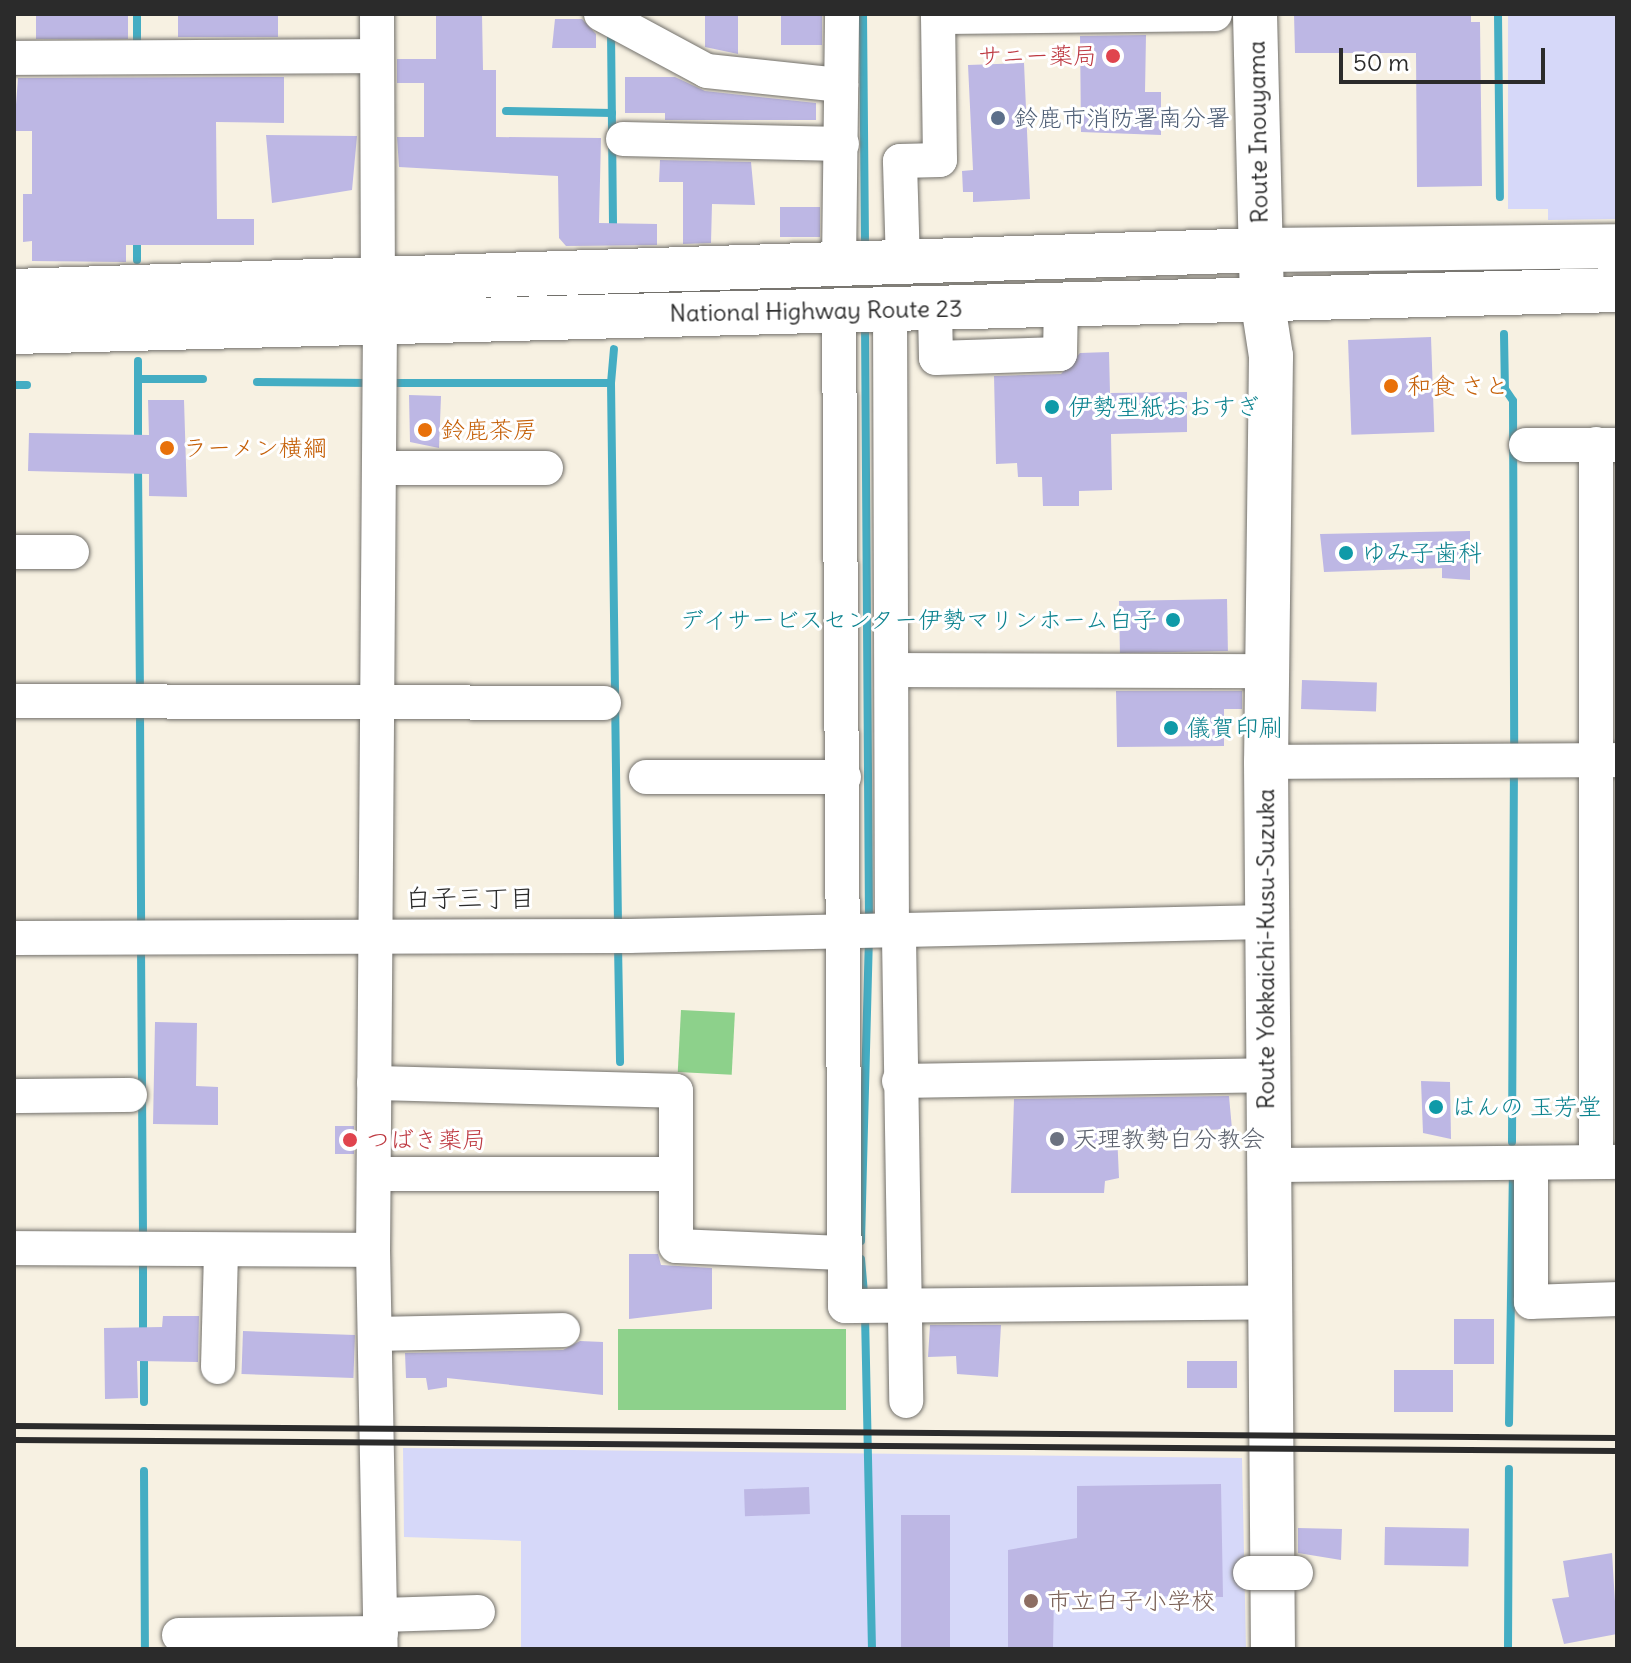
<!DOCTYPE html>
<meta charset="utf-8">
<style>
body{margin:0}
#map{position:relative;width:1631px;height:1663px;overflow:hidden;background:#f7f1e2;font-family:Delius,"Klee One",sans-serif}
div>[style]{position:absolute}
.built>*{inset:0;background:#d6d8f9}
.green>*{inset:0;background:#8dd18b;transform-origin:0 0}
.stream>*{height:8px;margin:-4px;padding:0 4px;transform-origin:4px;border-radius:4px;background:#44adc3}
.building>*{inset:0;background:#bdb7e4;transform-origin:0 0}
.roads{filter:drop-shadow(0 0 2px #72706b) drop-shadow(0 0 2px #72706b)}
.minor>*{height:34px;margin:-17px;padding:0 17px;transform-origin:17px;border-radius:17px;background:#fff}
.major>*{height:44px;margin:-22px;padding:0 22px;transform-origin:22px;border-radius:22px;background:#fff}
.highway>*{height:44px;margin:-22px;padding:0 22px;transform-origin:22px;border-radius:22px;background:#fff}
.rail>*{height:6px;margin:-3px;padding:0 3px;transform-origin:3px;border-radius:3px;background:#2b2b2b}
.bridges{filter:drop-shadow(0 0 2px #72706b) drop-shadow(0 0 2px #72706b)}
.minor-bridge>*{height:34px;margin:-17px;padding:0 17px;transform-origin:17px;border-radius:17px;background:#fff}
.dots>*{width:22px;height:22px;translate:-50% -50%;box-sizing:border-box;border:4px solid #fff;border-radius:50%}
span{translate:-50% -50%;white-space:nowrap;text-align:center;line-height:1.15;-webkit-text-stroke:6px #fff;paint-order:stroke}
.health-label{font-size:24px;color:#be3a42}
.right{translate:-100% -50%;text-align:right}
.left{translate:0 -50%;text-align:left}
.service-label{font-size:24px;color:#4e5e75}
.street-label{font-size:24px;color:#2b2b2b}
.food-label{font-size:24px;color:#c56008}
.culture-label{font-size:24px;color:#0d838f}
.worship-label{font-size:24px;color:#5b616d}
.education-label{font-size:24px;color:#785e54}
.neighbourhood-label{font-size:26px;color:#2b2b2b}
.frame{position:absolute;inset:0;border:16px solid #2b2b2b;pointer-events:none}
.scale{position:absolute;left:1339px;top:48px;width:206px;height:36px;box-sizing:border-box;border:4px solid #2b2b2b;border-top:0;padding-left:10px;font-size:24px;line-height:28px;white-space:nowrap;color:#2b2b2b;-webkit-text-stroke:6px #fff;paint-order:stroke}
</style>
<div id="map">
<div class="built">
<div style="clip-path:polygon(1508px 14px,1617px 14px,1617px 219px,1548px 220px,1548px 209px,1508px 209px)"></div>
<div style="clip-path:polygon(403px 1448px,1242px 1458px,1246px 1649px,521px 1649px,521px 1541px,404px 1537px)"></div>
</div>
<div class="green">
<div style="left:681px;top:1010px;width:54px;height:62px;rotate:3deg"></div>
<div style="left:618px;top:1329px;width:228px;height:81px"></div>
</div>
<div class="stream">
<div style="left:863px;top:14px;width:235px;rotate:89.5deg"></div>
<div style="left:1498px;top:14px;width:183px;rotate:89.4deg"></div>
<div style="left:611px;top:32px;width:202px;rotate:89.4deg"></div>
<div style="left:137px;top:49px;width:35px;rotate:-90deg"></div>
<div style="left:506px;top:111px;width:106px;rotate:1.1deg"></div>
<div style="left:137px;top:260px;width:25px;rotate:-90deg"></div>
<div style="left:865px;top:323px;width:598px;rotate:89.62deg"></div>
<div style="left:1504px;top:334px;width:55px;rotate:89deg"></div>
<div style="left:1505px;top:389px;width:14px;rotate:56deg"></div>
<div style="left:1513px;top:401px;width:350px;rotate:89.8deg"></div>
<div style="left:138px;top:379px;width:65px"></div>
<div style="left:257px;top:382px;width:115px;rotate:0.5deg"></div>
<div style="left:386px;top:383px;width:225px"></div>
<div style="left:611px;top:383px;width:545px;rotate:89.26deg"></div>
<div style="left:611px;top:383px;width:34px;rotate:-85deg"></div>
<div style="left:14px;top:385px;width:13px"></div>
<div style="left:138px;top:445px;width:84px;rotate:-90deg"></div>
<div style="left:138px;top:467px;width:226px;rotate:89.5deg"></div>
<div style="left:140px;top:711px;width:218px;rotate:89.7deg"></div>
<div style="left:618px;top:945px;width:117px;rotate:89deg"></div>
<div style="left:141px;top:947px;width:294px;rotate:89.6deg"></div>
<div style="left:1512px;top:1142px;width:373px;rotate:-89.7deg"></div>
<div style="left:861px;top:1241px;width:302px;rotate:-88.5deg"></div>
<div style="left:143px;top:1259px;width:78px;rotate:90deg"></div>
<div style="left:861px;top:1259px;width:38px;rotate:85deg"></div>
<div style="left:865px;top:1315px;width:334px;rotate:88.8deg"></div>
<div style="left:144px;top:1350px;width:52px;rotate:90deg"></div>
<div style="left:1509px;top:1423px;width:246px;rotate:-89.1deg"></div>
<div style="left:144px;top:1471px;width:178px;rotate:89.7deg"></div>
<div style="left:1508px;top:1649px;width:180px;rotate:-89.7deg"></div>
</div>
<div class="building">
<div style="left:36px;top:14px;width:92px;height:25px"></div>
<div style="left:178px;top:14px;width:100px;height:23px"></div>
<div style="clip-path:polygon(436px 14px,482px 14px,483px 70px,496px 70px,496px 137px,601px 138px,599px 223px,657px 224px,657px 245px,566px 246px,559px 238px,558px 176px,399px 167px,397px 137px,424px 137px,424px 83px,397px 83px,397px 59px,436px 59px)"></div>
<div style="clip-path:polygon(705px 14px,738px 14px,738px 54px,705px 47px)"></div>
<div style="left:781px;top:14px;width:41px;height:31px"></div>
<div style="clip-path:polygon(1294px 14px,1471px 14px,1471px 22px,1480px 22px,1482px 186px,1417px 187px,1416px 53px,1295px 53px)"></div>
<div style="clip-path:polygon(555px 19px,582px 19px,596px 34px,596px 48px,552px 48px)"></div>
<div style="clip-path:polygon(1146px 35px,1145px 92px,1161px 92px,1161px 135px,1081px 132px,1080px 36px)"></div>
<div style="clip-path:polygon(1024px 63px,1030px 199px,973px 202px,973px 192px,963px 192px,962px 171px,973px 170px,968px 65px)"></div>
<div style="clip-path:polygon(284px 77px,284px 123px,216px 122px,217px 219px,254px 219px,254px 245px,126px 245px,126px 262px,32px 261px,32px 241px,23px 242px,23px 194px,32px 194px,32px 131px,14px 131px,18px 78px)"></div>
<div style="clip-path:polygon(625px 77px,675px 77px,705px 91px,816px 103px,816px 120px,665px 120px,665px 113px,625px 113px)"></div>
<div style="clip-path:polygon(266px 135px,357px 136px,352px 190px,272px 203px)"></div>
<div style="clip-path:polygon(660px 160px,751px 162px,755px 205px,712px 204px,711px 243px,683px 244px,683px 182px,659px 182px)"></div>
<div style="left:780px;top:207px;width:40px;height:30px"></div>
<div style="left:1431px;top:337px;width:95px;height:83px;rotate:88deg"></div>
<div style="clip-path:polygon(1109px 352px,1110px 393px,1187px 392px,1187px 432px,1111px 434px,1112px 490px,1079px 491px,1079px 506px,1043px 506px,1042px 477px,1018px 477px,1017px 463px,996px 464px,994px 376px,1061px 374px,1080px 353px)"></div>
<div style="clip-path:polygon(409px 395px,441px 396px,439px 448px,410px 442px)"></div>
<div style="clip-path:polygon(148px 400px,184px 400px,187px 497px,149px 496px,149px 474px,28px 471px,29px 433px,149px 435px)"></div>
<div style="clip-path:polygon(1470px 531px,1470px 580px,1442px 578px,1442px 568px,1324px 572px,1320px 534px)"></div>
<div style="left:1227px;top:599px;width:52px;height:108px;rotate:89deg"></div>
<div style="left:1302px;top:680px;width:75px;height:29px;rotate:2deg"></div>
<div style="clip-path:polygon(1116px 691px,1242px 691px,1242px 709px,1224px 709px,1224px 746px,1117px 747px)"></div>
<div style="clip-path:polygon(155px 1022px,197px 1023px,196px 1086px,218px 1087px,218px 1125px,153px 1124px)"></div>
<div style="clip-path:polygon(1421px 1081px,1450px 1082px,1451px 1139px,1423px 1133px)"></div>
<div style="clip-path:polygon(1229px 1096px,1232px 1129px,1117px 1133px,1119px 1178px,1105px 1181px,1104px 1193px,1011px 1193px,1014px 1099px)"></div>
<div style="left:335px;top:1126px;width:19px;height:28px"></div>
<div style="clip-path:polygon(629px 1254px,658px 1254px,661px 1265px,712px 1268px,712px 1309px,629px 1319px)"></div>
<div style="clip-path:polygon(163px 1316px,199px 1316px,198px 1362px,137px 1361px,138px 1398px,105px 1399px,104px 1328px,162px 1327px)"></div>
<div style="left:1494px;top:1319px;width:45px;height:40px;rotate:90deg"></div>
<div style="clip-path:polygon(930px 1325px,1001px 1325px,998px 1377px,957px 1374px,956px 1356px,928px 1357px)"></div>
<div style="left:243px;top:1331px;width:112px;height:43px;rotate:2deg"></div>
<div style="clip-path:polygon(580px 1341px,603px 1342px,603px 1395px,447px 1378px,447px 1387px,428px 1390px,426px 1378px,406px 1378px,405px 1353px,563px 1350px)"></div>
<div style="left:1237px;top:1361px;width:27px;height:50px;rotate:90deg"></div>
<div style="left:1394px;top:1370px;width:59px;height:42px"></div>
<div style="clip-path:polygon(1221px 1484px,1223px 1597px,1054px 1595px,1053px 1649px,1008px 1649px,1008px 1550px,1077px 1538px,1077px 1486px)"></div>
<div style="left:809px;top:1487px;width:27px;height:65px;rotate:88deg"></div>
<div style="left:901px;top:1515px;width:49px;height:134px"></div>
<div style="left:1385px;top:1527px;width:84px;height:38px;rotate:1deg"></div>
<div style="clip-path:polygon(1298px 1528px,1342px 1529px,1341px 1560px,1298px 1553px)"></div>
<div style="clip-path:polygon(1612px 1553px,1617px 1634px,1564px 1644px,1552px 1599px,1569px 1597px,1563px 1561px)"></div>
</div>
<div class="roads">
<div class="minor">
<div style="left:377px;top:14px;width:270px;rotate:89.8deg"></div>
<div style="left:601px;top:14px;width:120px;rotate:28.3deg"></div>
<div style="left:707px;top:71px;width:135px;rotate:6deg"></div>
<div style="left:14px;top:58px;width:363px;rotate:-0.3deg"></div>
<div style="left:623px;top:139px;width:219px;rotate:1.3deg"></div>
<div style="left:903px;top:264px;width:103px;rotate:-91.7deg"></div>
<div style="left:900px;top:161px;width:40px;rotate:-1.4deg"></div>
<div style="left:940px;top:160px;width:143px;rotate:-90.8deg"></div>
<div style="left:938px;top:17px;width:277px;rotate:-0.6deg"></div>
<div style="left:839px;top:265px;width:251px;rotate:-89.3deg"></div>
<div style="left:839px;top:307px;width:999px;rotate:89.66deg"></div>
<div style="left:845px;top:1306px;width:424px;rotate:-0.5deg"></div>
<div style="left:890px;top:307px;width:621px;rotate:89.82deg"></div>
<div style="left:892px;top:928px;width:11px;rotate:52deg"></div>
<div style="left:899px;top:937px;width:464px;rotate:89.1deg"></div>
<div style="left:935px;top:310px;width:48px;rotate:88.8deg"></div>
<div style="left:936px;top:358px;width:124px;rotate:-1.8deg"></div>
<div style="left:1060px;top:354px;width:50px;rotate:-88.9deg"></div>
<div style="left:380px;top:324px;width:926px;rotate:90.43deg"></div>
<div style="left:373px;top:1250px;width:399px;rotate:88.9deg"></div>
<div style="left:1596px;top:444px;width:718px;rotate:90deg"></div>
<div style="left:1526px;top:445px;width:91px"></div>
<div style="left:379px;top:468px;width:167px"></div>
<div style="left:14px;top:552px;width:58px"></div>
<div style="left:896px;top:670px;width:371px;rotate:0.2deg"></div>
<div style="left:14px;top:701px;width:590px;rotate:0.19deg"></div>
<div style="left:1266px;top:762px;width:351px;rotate:-0.3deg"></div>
<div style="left:646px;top:777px;width:198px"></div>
<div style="left:14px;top:938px;width:615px;rotate:-0.19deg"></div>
<div style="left:629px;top:936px;width:637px;rotate:-1.26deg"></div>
<div style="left:899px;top:1081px;width:367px;rotate:-0.9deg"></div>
<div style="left:374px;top:1083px;width:302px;rotate:1.5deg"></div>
<div style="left:676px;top:1091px;width:155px;rotate:90deg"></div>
<div style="left:676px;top:1246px;width:167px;rotate:2.4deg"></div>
<div style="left:14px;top:1096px;width:116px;rotate:-0.5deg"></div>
<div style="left:1531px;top:1163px;width:139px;rotate:90deg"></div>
<div style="left:1531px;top:1302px;width:86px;rotate:-2deg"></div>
<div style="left:1267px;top:1165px;width:350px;rotate:-0.5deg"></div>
<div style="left:375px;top:1174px;width:301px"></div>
<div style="left:14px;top:1248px;width:359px;rotate:0.3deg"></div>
<div style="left:379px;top:1334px;width:184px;rotate:-1.2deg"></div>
<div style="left:218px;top:1367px;width:116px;rotate:-88.5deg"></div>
<div style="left:381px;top:1615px;width:97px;rotate:-1.8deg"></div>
<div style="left:179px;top:1635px;width:202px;rotate:-0.6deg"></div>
</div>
<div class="major">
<div style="left:1255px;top:14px;width:284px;rotate:88.6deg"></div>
<div style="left:1262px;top:298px;width:59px;rotate:81.2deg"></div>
<div style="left:1271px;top:356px;width:406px;rotate:90.7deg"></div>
<div style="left:1266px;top:762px;width:887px;rotate:89.55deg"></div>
</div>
<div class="highway">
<div style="left:14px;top:291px;width:1248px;rotate:-1.88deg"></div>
<div style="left:1261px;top:250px;width:356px;rotate:-0.6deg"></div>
<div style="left:14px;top:332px;width:1604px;rotate:-1.5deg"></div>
</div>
</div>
<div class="rail">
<div style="left:14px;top:1426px;width:1603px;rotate:0.43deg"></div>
<div style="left:14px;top:1440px;width:1603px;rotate:0.39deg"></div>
</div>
<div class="bridges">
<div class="minor-bridge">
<div style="left:1250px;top:1573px;width:46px"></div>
</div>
</div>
<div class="dots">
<div style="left:1113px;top:56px;background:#e0444e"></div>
<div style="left:998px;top:118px;background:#5c6f8a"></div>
<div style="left:1391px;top:386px;background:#e8710a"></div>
<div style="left:1052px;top:407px;background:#0f9aa8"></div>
<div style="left:425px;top:430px;background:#e8710a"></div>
<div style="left:167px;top:448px;background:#e8710a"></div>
<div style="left:1346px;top:553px;background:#0f9aa8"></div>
<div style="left:1173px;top:620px;background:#0f9aa8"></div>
<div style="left:1171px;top:728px;background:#0f9aa8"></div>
<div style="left:1436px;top:1107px;background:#0f9aa8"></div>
<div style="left:1057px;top:1139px;background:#6b7280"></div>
<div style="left:350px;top:1140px;background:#e0444e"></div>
<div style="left:1031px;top:1601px;background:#8d6e63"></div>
</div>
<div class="health-label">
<span class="right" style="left:1097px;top:56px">サニー薬局</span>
<span class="left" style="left:366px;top:1140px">つばき薬局</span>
</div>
<div class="service-label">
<span class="left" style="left:1014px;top:118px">鈴鹿市消防署南分署</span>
</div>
<div class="street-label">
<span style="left:1258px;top:132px;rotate:-91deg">Route Inouyama</span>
<span style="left:816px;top:311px;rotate:-1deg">National Highway Route 23</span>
<span style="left:1266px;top:949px;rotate:-90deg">Route Yokkaichi-Kusu-Suzuka</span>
</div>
<div class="food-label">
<span class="left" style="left:1407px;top:386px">和食 さと</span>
<span class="left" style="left:441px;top:430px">鈴鹿茶房</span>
<span class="left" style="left:183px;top:448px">ラーメン横綱</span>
</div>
<div class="culture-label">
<span class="left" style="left:1068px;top:407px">伊勢型紙おおすぎ</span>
<span class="left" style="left:1362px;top:553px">ゆみ子歯科</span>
<span class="right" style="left:1157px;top:620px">デイサービスセンター伊勢マリンホーム白子</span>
<span class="left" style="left:1187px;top:728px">儀賀印刷</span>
<span class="left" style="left:1452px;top:1107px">はんの 玉芳堂</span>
</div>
<div class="worship-label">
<span class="left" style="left:1073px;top:1139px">天理教勢白分教会</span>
</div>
<div class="education-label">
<span class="left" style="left:1047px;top:1601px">市立白子小学校</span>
</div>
<div class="neighbourhood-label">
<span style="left:470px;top:898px">白子三丁目</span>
</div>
<div class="frame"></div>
<div class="scale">50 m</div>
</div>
